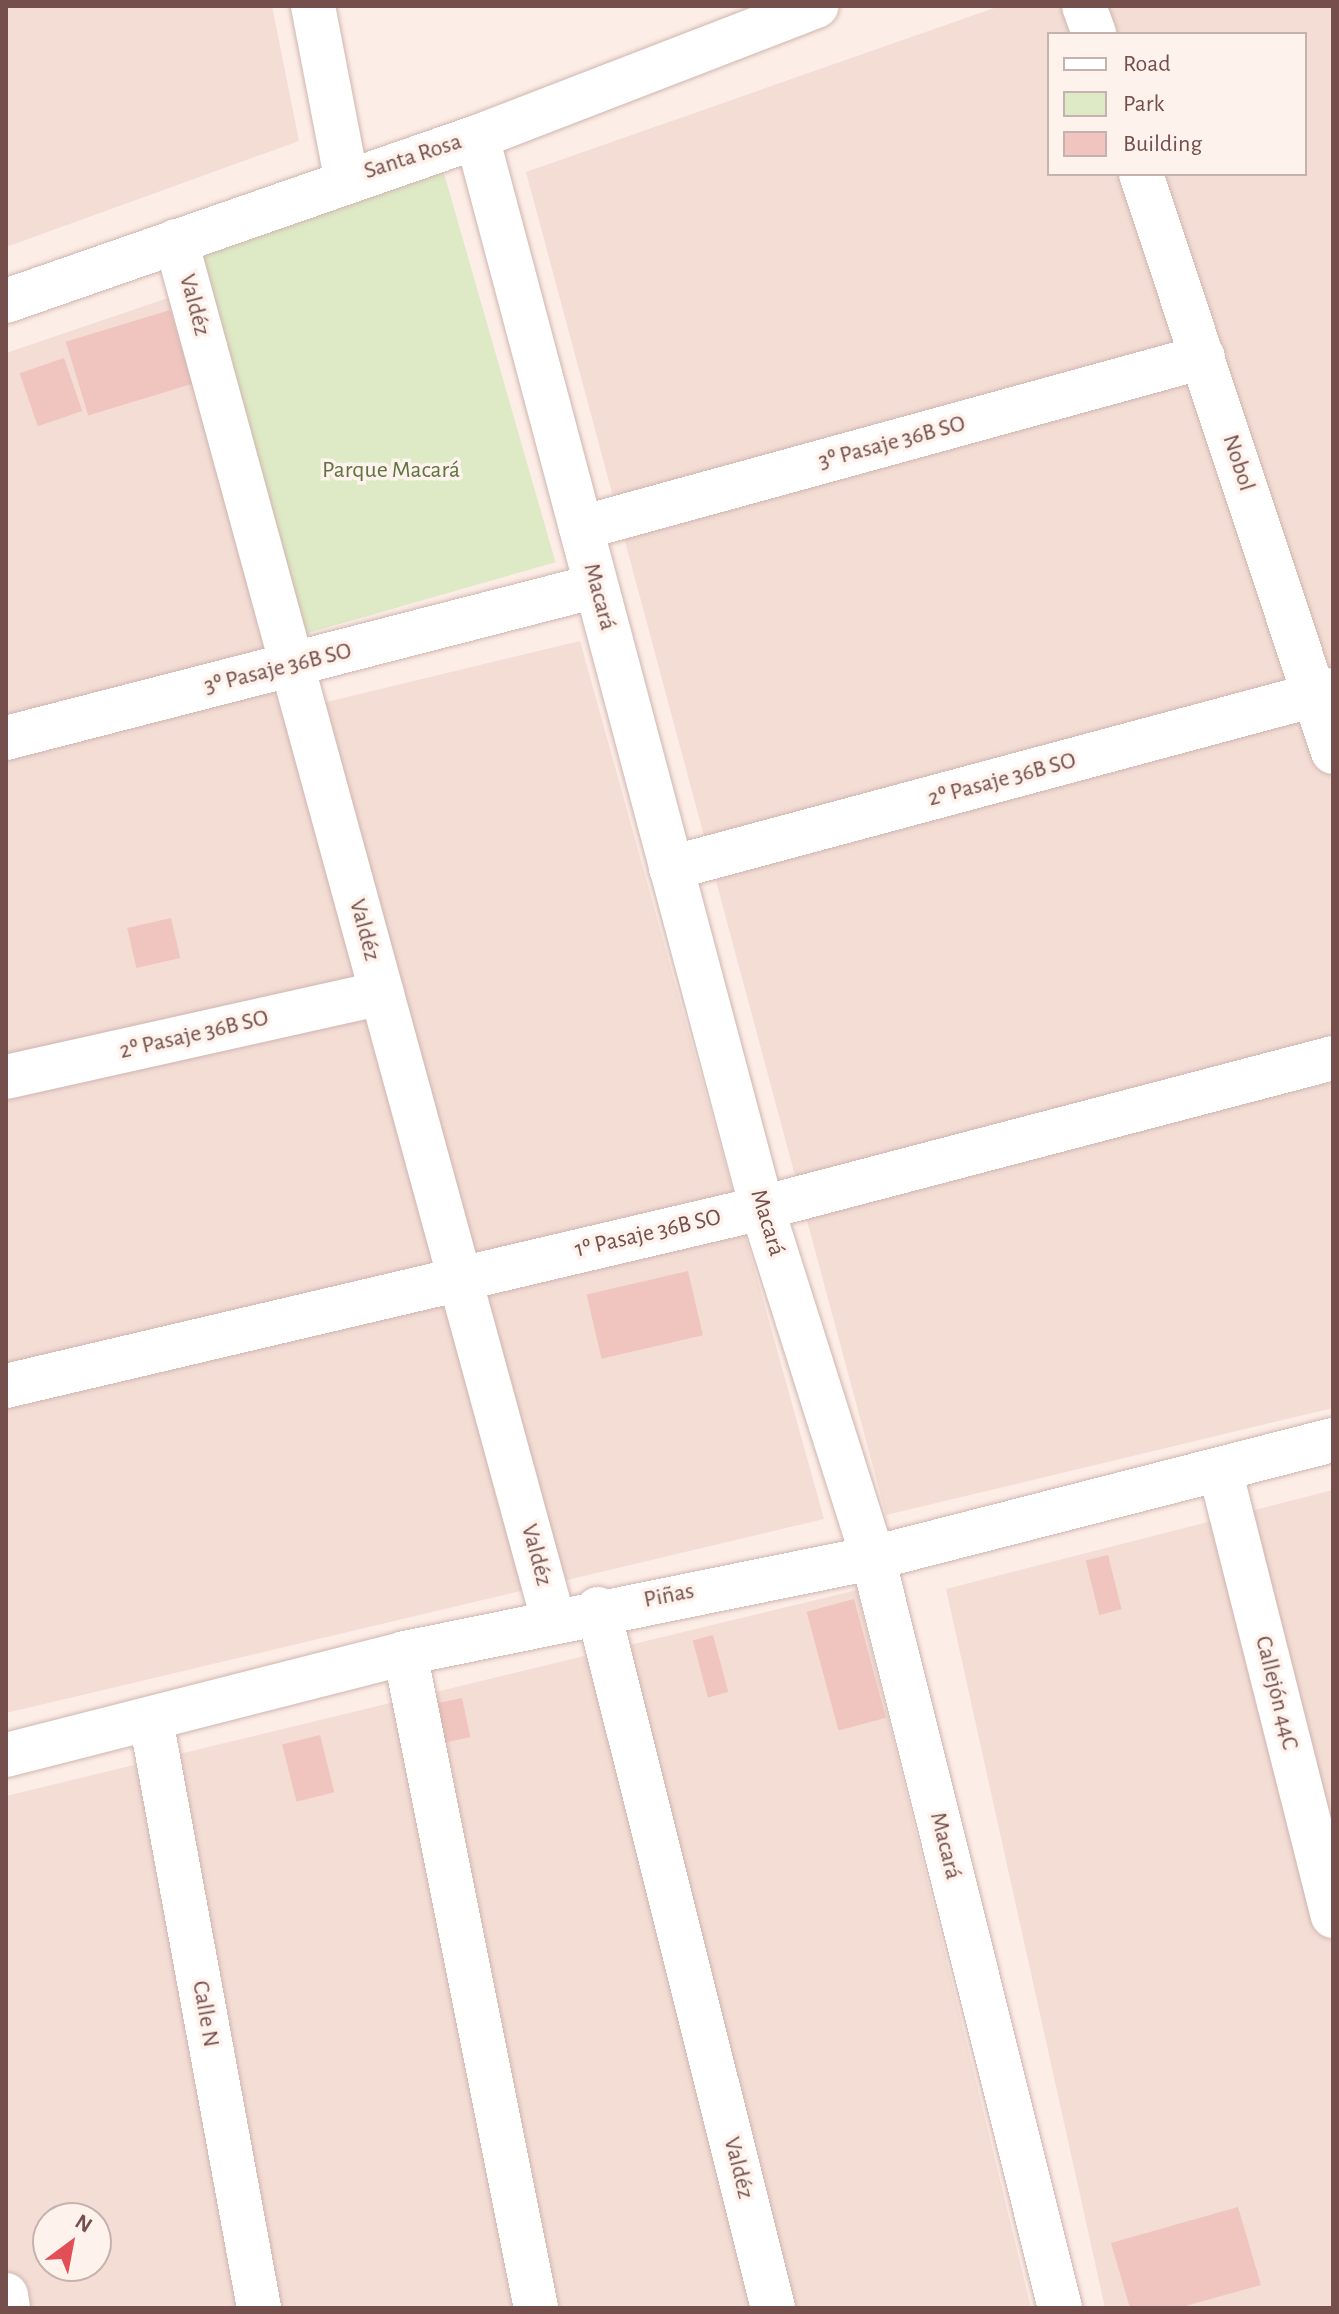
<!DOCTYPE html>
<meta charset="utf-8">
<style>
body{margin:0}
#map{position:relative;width:1339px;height:2314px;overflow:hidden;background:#fcede6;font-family:"Alegreya Sans",sans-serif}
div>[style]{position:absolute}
.residential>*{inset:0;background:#f3ddd5}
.green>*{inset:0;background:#dee9c5;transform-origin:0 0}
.building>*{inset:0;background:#f0c5bf;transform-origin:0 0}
.roads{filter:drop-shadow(0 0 2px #cfb5af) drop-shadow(0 0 2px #cfb5af)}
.minor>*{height:44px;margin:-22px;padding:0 22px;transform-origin:22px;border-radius:22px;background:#fff}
span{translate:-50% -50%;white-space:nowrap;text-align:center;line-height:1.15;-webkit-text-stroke:7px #fef2ec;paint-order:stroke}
.street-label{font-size:24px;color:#744f4b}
.park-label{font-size:24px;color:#5e7441}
.frame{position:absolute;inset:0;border:8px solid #744f4b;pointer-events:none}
.legend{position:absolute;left:1047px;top:32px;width:260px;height:144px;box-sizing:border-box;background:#fef2ec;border:2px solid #c7b1ac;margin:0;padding:10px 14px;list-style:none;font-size:24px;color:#744f4b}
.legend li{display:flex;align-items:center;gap:16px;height:40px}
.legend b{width:40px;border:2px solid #c7b1ac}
.north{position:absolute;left:32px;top:2202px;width:80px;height:80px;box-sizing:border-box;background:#fef2ec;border:2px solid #c7b1ac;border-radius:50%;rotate:32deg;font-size:22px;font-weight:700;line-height:32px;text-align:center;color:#744f4b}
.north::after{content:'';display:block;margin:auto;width:28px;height:36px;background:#e24f57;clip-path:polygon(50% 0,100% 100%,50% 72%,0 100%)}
</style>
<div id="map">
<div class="residential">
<div style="clip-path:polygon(6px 6px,272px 6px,299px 141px,6px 247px)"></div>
<div style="clip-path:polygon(evenodd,1000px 6px,1333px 6px,1333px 1408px,886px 1515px,526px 172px,1000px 6px,1049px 34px,1305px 34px,1305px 174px,1049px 174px,1049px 34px)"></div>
<div style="clip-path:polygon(171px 297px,281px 713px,580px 641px,824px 1519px,6px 1713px,6px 353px)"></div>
<div style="clip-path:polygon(1333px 1490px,1333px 2308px,1105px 2308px,946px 1589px)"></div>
<div style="clip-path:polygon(evenodd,857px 1590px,1031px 2308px,6px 2308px,6px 1796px,857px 1590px,48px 2218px,96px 2218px,96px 2266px,48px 2266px,48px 2218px)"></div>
</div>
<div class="green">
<div style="left:443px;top:170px;width:408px;height:259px;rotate:74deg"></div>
</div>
<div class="building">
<div style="left:170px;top:310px;width:77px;height:109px;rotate:73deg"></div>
<div style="left:64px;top:358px;width:56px;height:47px;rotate:71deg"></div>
<div style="left:171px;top:918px;width:41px;height:45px;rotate:77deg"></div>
<div style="left:688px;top:1271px;width:66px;height:104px;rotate:77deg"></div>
<div style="left:1108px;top:1555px;width:56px;height:23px;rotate:76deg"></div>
<div style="left:854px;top:1599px;width:123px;height:49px;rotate:75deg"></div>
<div style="left:713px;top:1635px;width:59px;height:21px;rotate:75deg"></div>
<div style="left:462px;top:1698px;width:40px;height:29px;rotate:78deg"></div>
<div style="left:320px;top:1735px;width:59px;height:39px;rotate:76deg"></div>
<div style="clip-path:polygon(1238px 2207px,1261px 2285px,1178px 2308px,1130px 2308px,1111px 2243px)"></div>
</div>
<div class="roads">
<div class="minor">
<div style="left:313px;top:6px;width:175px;rotate:79.1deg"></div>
<div style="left:1084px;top:6px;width:30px;rotate:70deg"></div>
<div style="left:477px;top:137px;width:1108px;rotate:75.1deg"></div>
<div style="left:762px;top:1208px;width:367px;rotate:72.4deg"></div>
<div style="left:873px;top:1558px;width:773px;rotate:76deg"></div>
<div style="left:1141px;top:174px;width:609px;rotate:71.62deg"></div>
<div style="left:176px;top:241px;width:1429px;rotate:74.7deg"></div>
<div style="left:6px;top:301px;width:499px;rotate:-19.2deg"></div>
<div style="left:477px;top:137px;width:364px;rotate:-21.1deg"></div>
<div style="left:581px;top:528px;width:645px;rotate:-15.37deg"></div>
<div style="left:6px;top:738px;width:609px;rotate:-14.45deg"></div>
<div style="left:671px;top:868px;width:686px;rotate:-15.05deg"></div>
<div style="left:6px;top:1077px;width:385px;rotate:-12.6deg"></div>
<div style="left:6px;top:1386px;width:777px;rotate:-13.25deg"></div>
<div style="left:762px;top:1208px;width:590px;rotate:-14.72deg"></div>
<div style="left:1220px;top:1470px;width:460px;rotate:75.8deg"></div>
<div style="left:598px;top:1609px;width:721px;rotate:75.94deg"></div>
<div style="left:405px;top:1653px;width:668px;rotate:78.69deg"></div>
<div style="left:151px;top:1720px;width:598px;rotate:79.59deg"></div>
<div style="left:6px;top:1755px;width:412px;rotate:-14.3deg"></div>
<div style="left:405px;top:1653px;width:478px;rotate:-11.5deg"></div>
<div style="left:873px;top:1558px;width:475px;rotate:-14.4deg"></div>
<div style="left:6px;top:2295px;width:13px;rotate:81deg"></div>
</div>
</div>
<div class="street-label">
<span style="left:413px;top:157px;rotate:-18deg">Santa Rosa</span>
<span style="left:194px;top:305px;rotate:75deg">Valdéz</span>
<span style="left:892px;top:443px;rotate:-15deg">3º Pasaje 36B SO</span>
<span style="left:1238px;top:463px;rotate:72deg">Nobol</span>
<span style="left:599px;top:597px;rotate:75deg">Macará</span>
<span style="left:278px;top:669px;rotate:-14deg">3º Pasaje 36B SO</span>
<span style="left:1002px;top:780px;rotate:-15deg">2º Pasaje 36B SO</span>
<span style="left:364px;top:930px;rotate:75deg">Valdéz</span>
<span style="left:194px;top:1035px;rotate:-13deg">2º Pasaje 36B SO</span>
<span style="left:767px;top:1223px;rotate:73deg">Macará</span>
<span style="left:648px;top:1234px;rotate:-13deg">1º Pasaje 36B SO</span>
<span style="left:536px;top:1555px;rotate:75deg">Valdéz</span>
<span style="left:669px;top:1596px;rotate:-11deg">Piñas</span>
<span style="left:1276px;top:1693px;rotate:76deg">Callejón 44C</span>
<span style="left:945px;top:1846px;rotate:76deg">Macará</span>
<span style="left:205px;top:2014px;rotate:80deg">Calle N</span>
<span style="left:738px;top:2168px;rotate:76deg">Valdéz</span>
</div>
<div class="park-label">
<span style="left:391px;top:471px">Parque Macará</span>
</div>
<div class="frame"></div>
<ul class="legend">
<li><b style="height:10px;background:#fff"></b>Road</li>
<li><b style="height:22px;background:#dee9c5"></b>Park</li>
<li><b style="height:22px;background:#f0c5bf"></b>Building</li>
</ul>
<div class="north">N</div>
</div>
